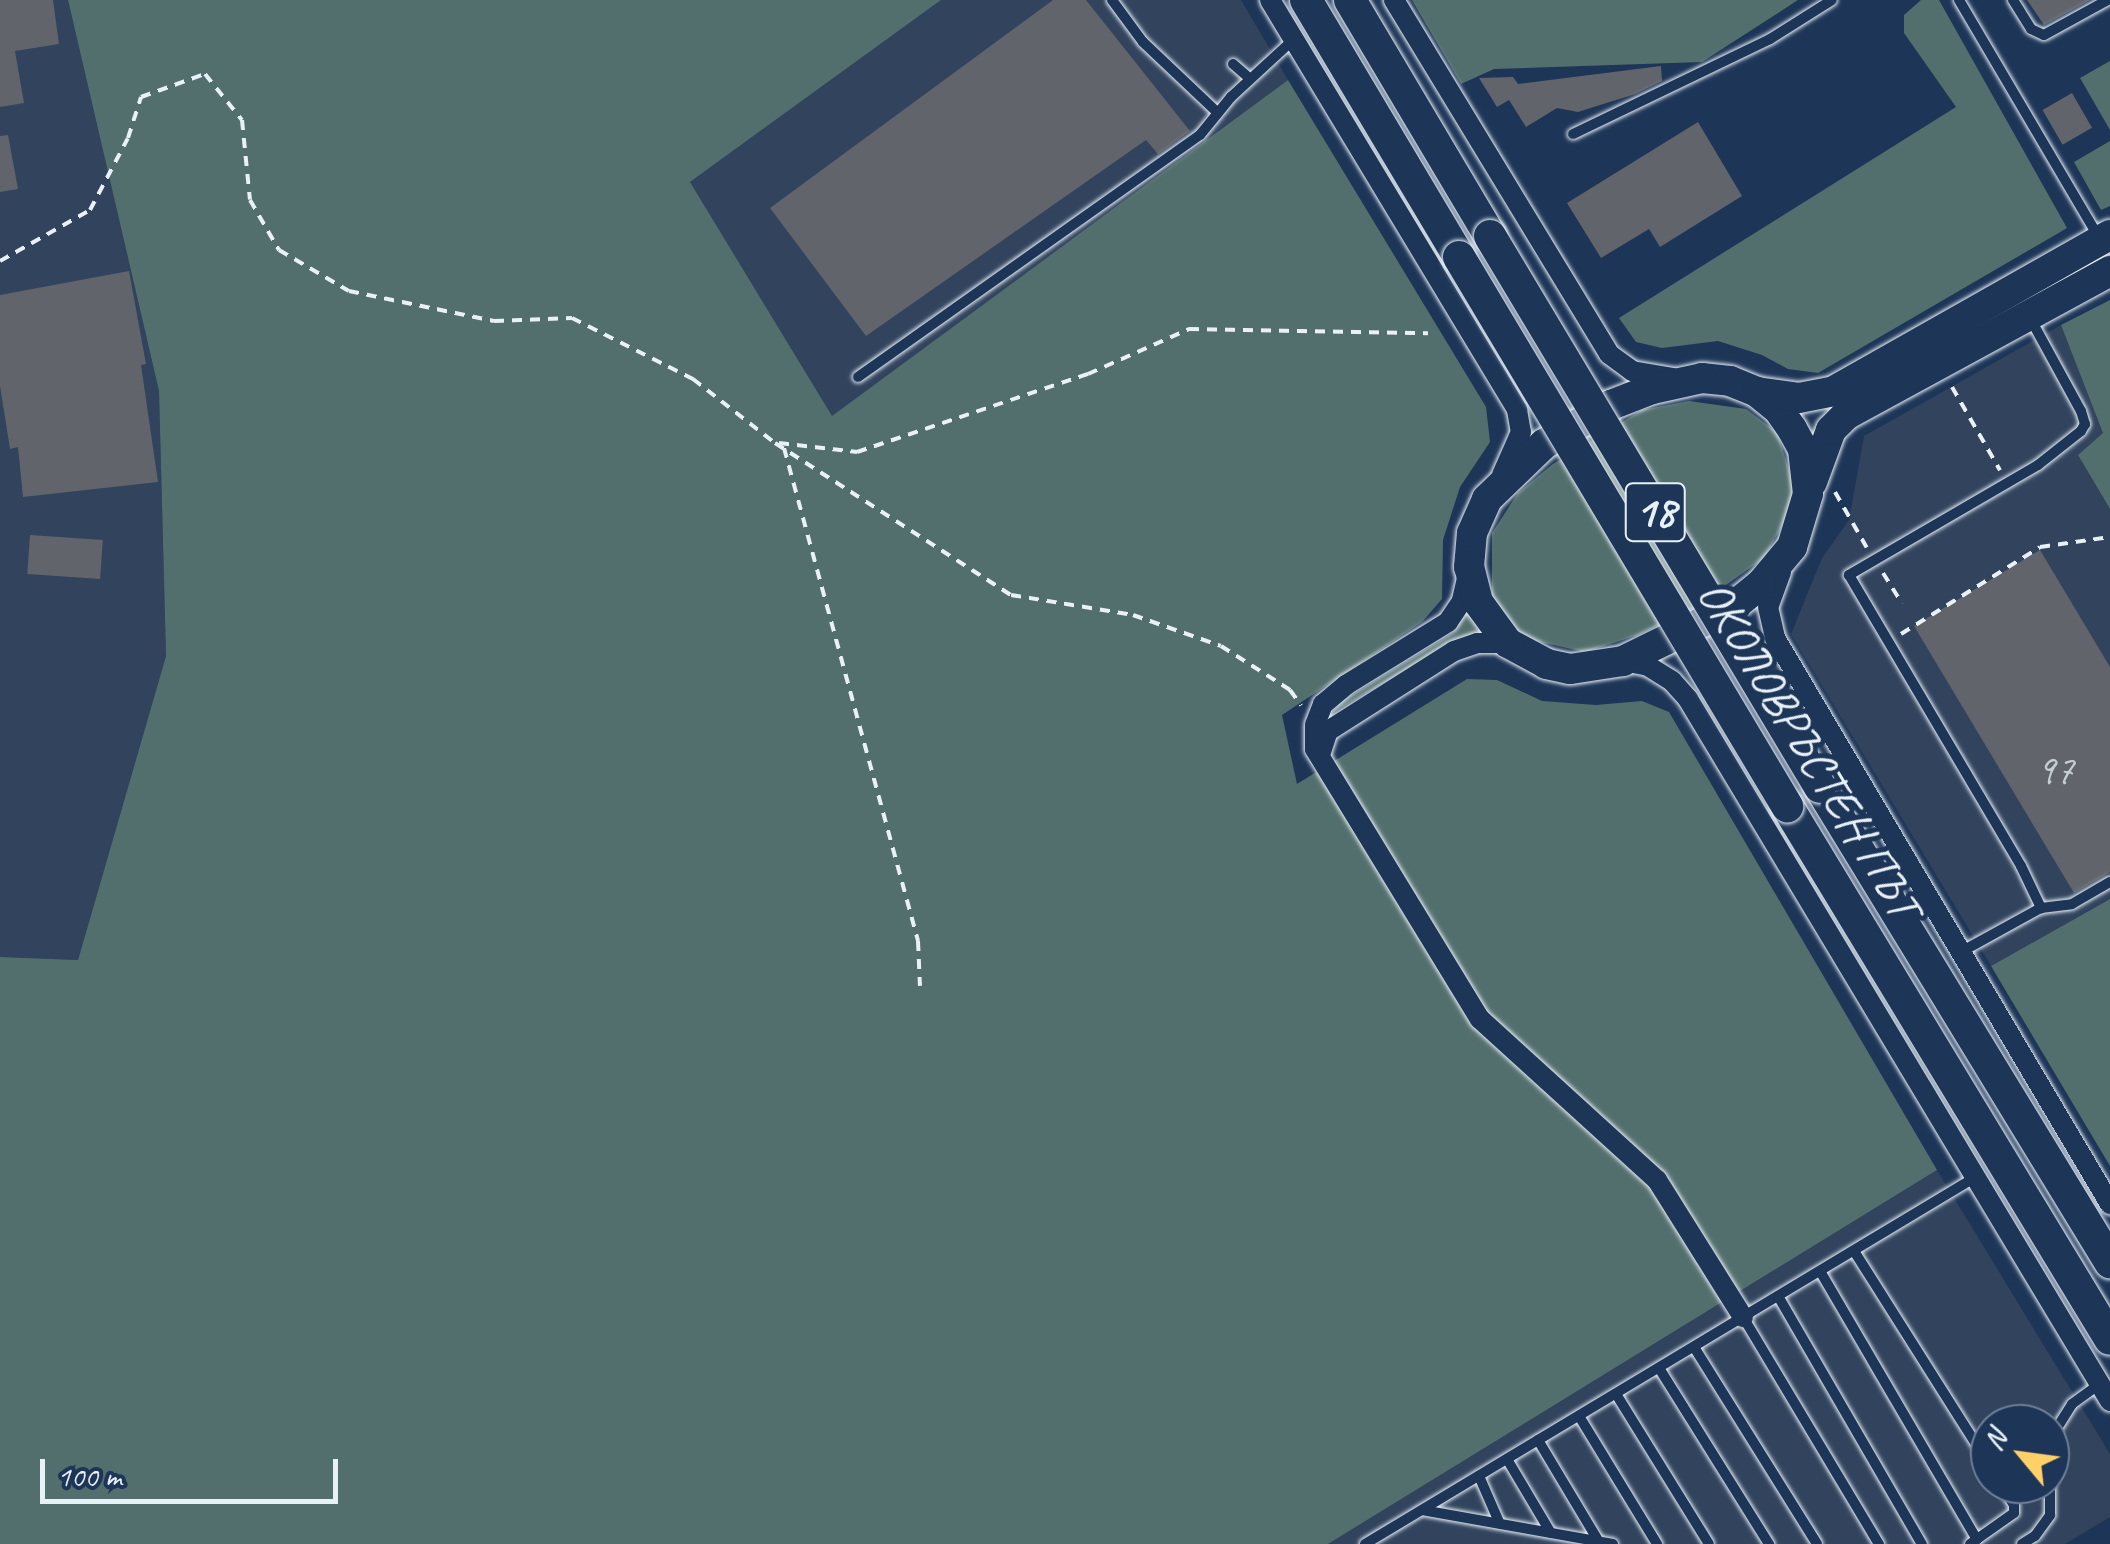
<!DOCTYPE html>
<meta charset="utf-8">
<style>
body{margin:0}
#map{position:relative;width:2110px;height:1544px;overflow:hidden;background:#1d3557;font-family:Caveat,sans-serif}
div>[style]{position:absolute}
.built>*{inset:0;background:#31435d}
.green>*{inset:0;background:#536f6d}
.building>*{inset:0;background:#61646b;transform-origin:0 0}
.path>*{height:4px;margin-top:-2px;transform-origin:0;background:repeating-linear-gradient(90deg,#e8f1f8 0 10px,transparent 0 18px)}
.roads{filter:drop-shadow(0 0 2px #e8f1f8) drop-shadow(0 0 2px #e8f1f8)}
.service>*{height:10px;margin:-5px;padding:0 5px;transform-origin:5px;border-radius:5px;background:#1d3557}
.minor>*{height:20px;margin:-10px;padding:0 10px;transform-origin:10px;border-radius:10px;background:#1d3557}
.primary>*{height:30px;margin:-15px;padding:0 15px;transform-origin:15px;border-radius:15px;background:#1d3557}
.trunk>*{height:32px;margin:-16px;padding:0 16px;transform-origin:16px;border-radius:16px;background:#1d3557}
.bridges{filter:drop-shadow(0 0 2px #e8f1f8) drop-shadow(0 0 2px #e8f1f8)}
.trunk-bridge>*{height:32px;margin:-16px;padding:0 16px;transform-origin:16px;border-radius:16px;background:#1d3557}
span{translate:-50% -50%;white-space:nowrap;text-align:center;line-height:1.15;-webkit-text-stroke:10px #1d3557;paint-order:stroke}
.number-label{font-size:42px;color:#c6ced5}
.number-label span{-webkit-text-stroke-width:0}
.shield-label span{padding:2px 8px;background:#1d3557;border:2px solid;border-radius:8px;-webkit-text-stroke-width:0}
.shield-label{font-size:45px;color:#e8f1f8;font-weight:700}
.street-label{font-size:48px;color:#e8f1f8}
.north{position:absolute;left:1970px;top:1404px;width:100px;height:100px;box-sizing:border-box;background:#1d3557;border:2px solid #6e8097;border-radius:50%;rotate:299deg;font-size:28px;font-weight:700;line-height:40px;text-align:center;color:#e8f1f8}
.north::after{content:'';display:block;margin:auto;width:35px;height:45px;background:#ffd166;clip-path:polygon(50% 0,100% 100%,50% 72%,0 100%)}
.scale{position:absolute;left:40px;top:1459px;width:298px;height:45px;box-sizing:border-box;border:5px solid #e8f1f8;border-top:0;padding-left:12px;font-size:30px;line-height:35px;white-space:nowrap;color:#e8f1f8;-webkit-text-stroke:8px #1d3557;paint-order:stroke}
</style>
<div id="map">
<div class="built">
<div style="clip-path:polygon(0 0,68px 0,159px 391px,166px 656px,78px 960px,0 957px)"></div>
<div style="clip-path:polygon(941px 0,1241px 0,1288px 80px,832px 417px,690px 182px)"></div>
<div style="clip-path:polygon(2061px 325px,2104px 433px,2078px 455px,2110px 509px,2110px 899px,1991px 966px,1791px 634px,1822px 558px,1849px 520px,1864px 436px)"></div>
<div style="clip-path:polygon(evenodd,1937px 1170px,2110px 1454px,2110px 1517px,2065px 1544px,1328px 1544px,1937px 1170px,1990px 1424px,2050px 1424px,2050px 1484px,1990px 1484px,1990px 1424px)"></div>
</div>
<div class="green">
<div style="clip-path:polygon(68px 0,941px 0,690px 182px,832px 416px,1288px 80px,1486px 407px,1490px 442px,1460px 487px,1443px 540px,1442px 599px,1422px 622px,1282px 715px,1297px 784px,1467px 679px,1497px 680px,1542px 701px,1596px 705px,1642px 701px,1669px 712px,1937px 1170px,1328px 1544px,0 1544px,0 957px,78px 960px,166px 656px,159px 391px)"></div>
<div style="clip-path:polygon(1412px 0,1798px 0,1702px 62px,1494px 69px,1461px 84px)"></div>
<div style="clip-path:polygon(1921px 0,1939px 0,2067px 228px,1818px 373px,1788px 369px,1762px 355px,1718px 341px,1662px 348px,1636px 342px,1619px 318px,1956px 107px,1904px 33px,1904px 15px)"></div>
<div style="clip-path:polygon(2110px 61px,2110px 130px,2080px 78px)"></div>
<div style="clip-path:polygon(2110px 141px,2110px 206px,2101px 210px,2074px 162px)"></div>
<div style="clip-path:polygon(2110px 300px,2110px 509px,2078px 455px,2103px 433px,2061px 325px)"></div>
<div style="clip-path:polygon(1689px 401px,1746px 409px,1777px 432px,1794px 485px,1787px 517px,1764px 558px,1695px 607px,1638px 635px,1585px 652px,1527px 639px,1505px 618px,1492px 594px,1492px 533px,1518px 493px,1553px 464px,1642px 410px)"></div>
<div style="clip-path:polygon(1472px 605px,1489px 636px,1450px 644px,1332px 713px,1341px 702px,1453px 633px)"></div>
<div style="clip-path:polygon(2110px 899px,2110px 1166px,1991px 966px)"></div>
</div>
<div class="building">
<div style="clip-path:polygon(0 0,53px 0,59px 44px,15px 51px,24px 103px,0 107px)"></div>
<div style="clip-path:polygon(1053px 0,1086px 0,1190px 131px,1158px 154px,1146px 140px,866px 336px,770px 208px)"></div>
<div style="clip-path:polygon(2027px 0,2090px 0,2044px 25px)"></div>
<div style="clip-path:polygon(1661px 66px,1662px 81px,1635px 94px,1578px 112px,1557px 108px,1526px 127px,1509px 100px,1497px 107px,1479px 78px,1513px 77px,1518px 84px)"></div>
<div style="left:2072px;top:93px;width:40px;height:34px;rotate:60deg"></div>
<div style="clip-path:polygon(1698px 122px,1742px 196px,1660px 247px,1649px 229px,1601px 258px,1567px 203px)"></div>
<div style="clip-path:polygon(8px 135px,18px 189px,0 192px,0 136px)"></div>
<div style="clip-path:polygon(129px 271px,146px 364px,141px 365px,158px 482px,23px 497px,18px 447px,10px 449px,0 386px,0 295px)"></div>
<div style="left:30px;top:535px;width:73px;height:39px;rotate:4deg"></div>
<div style="clip-path:polygon(2040px 550px,2110px 667px,2110px 872px,2074px 893px,1914px 626px)"></div>
</div>
<div class="path">
<div style="left:0;top:261px;width:103px;rotate:-29.5deg"></div>
<div style="left:90px;top:210px;width:81px;rotate:-62.2deg"></div>
<div style="left:128px;top:138px;width:43px;rotate:-72.4deg"></div>
<div style="left:141px;top:97px;width:68px;rotate:-19.8deg"></div>
<div style="left:205px;top:74px;width:59px;rotate:51.2deg"></div>
<div style="left:242px;top:120px;width:80px;rotate:84.3deg"></div>
<div style="left:250px;top:200px;width:58px;rotate:59.9deg"></div>
<div style="left:279px;top:250px;width:81px;rotate:30.4deg"></div>
<div style="left:349px;top:291px;width:148px;rotate:11.7deg"></div>
<div style="left:494px;top:321px;width:78px;rotate:-2.2deg"></div>
<div style="left:572px;top:318px;width:136px;rotate:26.8deg"></div>
<div style="left:693px;top:379px;width:104px;rotate:38deg"></div>
<div style="left:775px;top:443px;width:281px;rotate:32.8deg"></div>
<div style="left:1011px;top:595px;width:124px;rotate:9.3deg"></div>
<div style="left:1133px;top:615px;width:93px;rotate:19.4deg"></div>
<div style="left:1221px;top:646px;width:82px;rotate:32.5deg"></div>
<div style="left:1290px;top:690px;width:19px;rotate:54deg"></div>
<div style="left:1952px;top:387px;width:96px;rotate:60deg"></div>
<div style="left:779px;top:443px;width:79px;rotate:6.6deg"></div>
<div style="left:857px;top:452px;width:244px;rotate:-18.7deg"></div>
<div style="left:1088px;top:374px;width:111px;rotate:-24deg"></div>
<div style="left:1189px;top:329px;width:239px;rotate:1deg"></div>
<div style="left:784px;top:448px;width:511px;rotate:74.79deg"></div>
<div style="left:918px;top:941px;width:45px;rotate:87.5deg"></div>
<div style="left:1835px;top:492px;width:64px;rotate:60.3deg"></div>
<div style="left:1883px;top:573px;width:36px;rotate:58deg"></div>
<div style="left:1901px;top:634px;width:164px;rotate:-32deg"></div>
<div style="left:2040px;top:547px;width:71px;rotate:-8.1deg"></div>
</div>
<div class="roads">
<div class="service">
<div style="left:1112px;top:0;width:52px;rotate:53.6deg"></div>
<div style="left:1143px;top:42px;width:103px;rotate:43.4deg"></div>
<div style="left:1959px;top:0;width:277px;rotate:59.5deg"></div>
<div style="left:2013px;top:0;width:34px;rotate:58deg"></div>
<div style="left:2031px;top:29px;width:14px;rotate:25deg"></div>
<div style="left:2044px;top:35px;width:73px;rotate:-28.7deg"></div>
<div style="left:1233px;top:64px;width:23px;rotate:41deg"></div>
<div style="left:1573px;top:134px;width:219px;rotate:-25.7deg"></div>
<div style="left:1770px;top:39px;width:73px;rotate:-32.2deg"></div>
<div style="left:2030px;top:318px;width:106px;rotate:61.3deg"></div>
<div style="left:2081px;top:411px;width:14px;rotate:73deg"></div>
<div style="left:2085px;top:424px;width:8px;rotate:120deg"></div>
<div style="left:2081px;top:431px;width:55px;rotate:141.7deg"></div>
<div style="left:2038px;top:465px;width:219px;rotate:149.8deg"></div>
<div style="left:1849px;top:575px;width:338px;rotate:59.4deg"></div>
<div style="left:2021px;top:866px;width:47px;rotate:64.5deg"></div>
<div style="left:858px;top:377px;width:419px;rotate:-35.3deg"></div>
<div style="left:1200px;top:135px;width:49px;rotate:-50.8deg"></div>
<div style="left:1231px;top:97px;width:84px;rotate:-42.6deg"></div>
<div style="left:1959px;top:953px;width:94px;rotate:-28.8deg"></div>
<div style="left:2041px;top:908px;width:31px;rotate:-7deg"></div>
<div style="left:2072px;top:904px;width:44px;rotate:-30.1deg"></div>
<div style="left:1854px;top:1251px;width:254px;rotate:57.7deg"></div>
<div style="left:1820px;top:1271px;width:311px;rotate:59.7deg"></div>
<div style="left:1778px;top:1296px;width:287px;rotate:59.9deg"></div>
<div style="left:1743px;top:1317px;width:265px;rotate:59.1deg"></div>
<div style="left:1694px;top:1347px;width:232px;rotate:58deg"></div>
<div style="left:1659px;top:1368px;width:208px;rotate:58deg"></div>
<div style="left:1616px;top:1394px;width:176px;rotate:58.2deg"></div>
<div style="left:1579px;top:1416px;width:150px;rotate:58.6deg"></div>
<div style="left:2050px;top:1439px;width:41px;rotate:-57.8deg"></div>
<div style="left:2072px;top:1404px;width:34px;rotate:-36deg"></div>
<div style="left:1538px;top:1440px;width:119px;rotate:59.1deg"></div>
<div style="left:1507px;top:1459px;width:86px;rotate:59.3deg"></div>
<div style="left:1479px;top:1476px;width:52px;rotate:66.4deg"></div>
<div style="left:1422px;top:1510px;width:194px;rotate:10.1deg"></div>
<div style="left:1365px;top:1544px;width:711px;rotate:-31.01deg"></div>
<div style="left:1970px;top:1544px;width:54px;rotate:-35.2deg"></div>
<div style="left:2014px;top:1513px;width:8px;rotate:-90deg"></div>
<div style="left:2014px;top:1505px;width:25px;rotate:-122deg"></div>
<div style="left:2022px;top:1544px;width:15px;rotate:-32deg"></div>
<div style="left:2035px;top:1536px;width:26px;rotate:-54deg"></div>
<div style="left:2050px;top:1515px;width:36px;rotate:-90deg"></div>
</div>
<div class="minor">
<div style="left:1270px;top:0;width:479px;rotate:58.9deg"></div>
<div style="left:1517px;top:410px;width:22px;rotate:80deg"></div>
<div style="left:1521px;top:432px;width:47px;rotate:113.8deg"></div>
<div style="left:1394px;top:0;width:414px;rotate:58.7deg"></div>
<div style="left:1609px;top:354px;width:29px;rotate:36deg"></div>
<div style="left:1632px;top:371px;width:42px;rotate:9.7deg"></div>
<div style="left:1781px;top:572px;width:37px;rotate:110deg"></div>
<div style="left:1768px;top:607px;width:32px;rotate:77deg"></div>
<div style="left:1775px;top:638px;width:658px;rotate:59.38deg"></div>
<div style="left:1468px;top:574px;width:28px;rotate:103deg"></div>
<div style="left:1462px;top:601px;width:25px;rotate:124deg"></div>
<div style="left:1448px;top:622px;width:120px;rotate:148.3deg"></div>
<div style="left:1346px;top:685px;width:30px;rotate:140deg"></div>
<div style="left:1323px;top:704px;width:22px;rotate:111deg"></div>
<div style="left:1315px;top:725px;width:24px;rotate:90deg"></div>
<div style="left:1315px;top:749px;width:316px;rotate:58.6deg"></div>
<div style="left:1480px;top:1019px;width:239px;rotate:42.3deg"></div>
<div style="left:1657px;top:1180px;width:162px;rotate:57.9deg"></div>
<div style="left:1623px;top:661px;width:25px;rotate:11deg"></div>
<div style="left:1648px;top:666px;width:28px;rotate:32deg"></div>
<div style="left:1672px;top:681px;width:24px;rotate:48deg"></div>
<div style="left:1688px;top:699px;width:819px;rotate:58.99deg"></div>
<div style="left:1321px;top:752px;width:22px;rotate:-72deg"></div>
<div style="left:1328px;top:731px;width:149px;rotate:-32.4deg"></div>
<div style="left:1454px;top:651px;width:24px;rotate:-19deg"></div>
<div style="left:1477px;top:643px;width:31px"></div>
</div>
<div class="primary">
<div style="left:1702px;top:378px;width:28px;rotate:6deg"></div>
<div style="left:1730px;top:381px;width:29px;rotate:22deg"></div>
<div style="left:1757px;top:392px;width:27px;rotate:39deg"></div>
<div style="left:1778px;top:409px;width:24px;rotate:55deg"></div>
<div style="left:1792px;top:429px;width:23px;rotate:61deg"></div>
<div style="left:1803px;top:449px;width:45px;rotate:83.7deg"></div>
<div style="left:1808px;top:494px;width:55px;rotate:106.8deg"></div>
<div style="left:1792px;top:547px;width:48px;rotate:130deg"></div>
<div style="left:1761px;top:584px;width:36px;rotate:141deg"></div>
<div style="left:1733px;top:607px;width:123px;rotate:153.9deg"></div>
<div style="left:1623px;top:661px;width:54px;rotate:171.4deg"></div>
<div style="left:1570px;top:669px;width:24px;rotate:-168deg"></div>
<div style="left:1547px;top:664px;width:44px;rotate:-151.7deg"></div>
<div style="left:1508px;top:643px;width:51px;rotate:-126.2deg"></div>
<div style="left:1478px;top:602px;width:36px;rotate:-104deg"></div>
<div style="left:1469px;top:567px;width:34px;rotate:-85deg"></div>
<div style="left:1472px;top:533px;width:37px;rotate:-66deg"></div>
<div style="left:1487px;top:499px;width:79px;rotate:-44deg"></div>
<div style="left:1544px;top:444px;width:78px;rotate:-30.2deg"></div>
<div style="left:1611px;top:405px;width:44px;rotate:-21.3deg"></div>
<div style="left:1652px;top:389px;width:51px;rotate:-12.4deg"></div>
<div style="left:1757px;top:392px;width:42px;rotate:8.1deg"></div>
<div style="left:1799px;top:398px;width:36px;rotate:-11deg"></div>
<div style="left:1834px;top:391px;width:317px;rotate:-29.5deg"></div>
<div style="left:1812px;top:482px;width:55px;rotate:-69.9deg"></div>
<div style="left:1831px;top:430px;width:21px;rotate:-45deg"></div>
<div style="left:1846px;top:415px;width:301px;rotate:-28.6deg"></div>
</div>
<div class="trunk">
<div style="left:1306px;top:0;width:299px;rotate:59.2deg"></div>
<div style="left:1350px;top:0;width:274px;rotate:59.3deg"></div>
<div style="left:1820px;top:787px;width:557px;rotate:58.59deg"></div>
<div style="left:1787px;top:806px;width:623px;rotate:58.78deg"></div>
</div>
</div>
<div class="bridges">
<div class="trunk-bridge">
<div style="left:1490px;top:236px;width:642px;rotate:59.08deg"></div>
<div style="left:1459px;top:257px;width:640px;rotate:59.14deg"></div>
</div>
</div>
<div class="number-label">
<span style="left:2055px;top:770px">97</span>
</div>
<div class="shield-label">
<span style="left:1655px;top:512px">18</span>
</div>
<div class="street-label">
<span style="left:1809px;top:749px;rotate:59deg">ОКОЛОВРЪСТЕН ПЪТ</span>
</div>
<div class="north">N</div>
<div class="scale">100 m</div>
</div>
